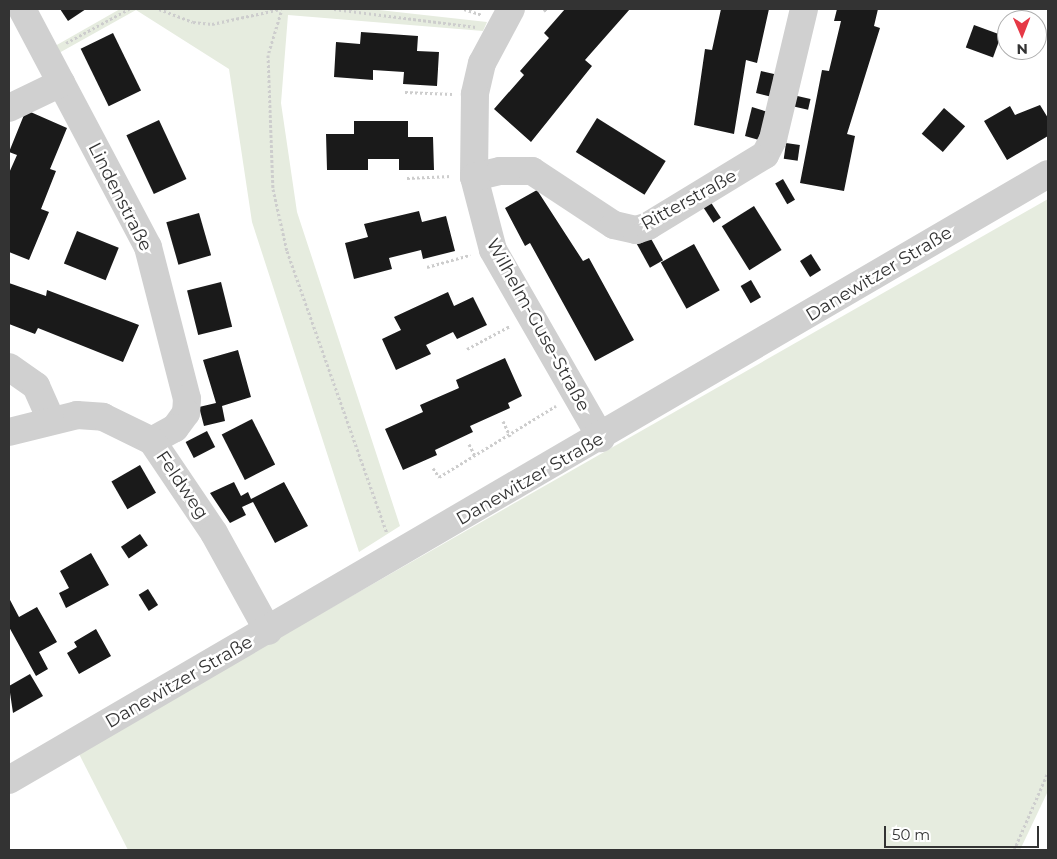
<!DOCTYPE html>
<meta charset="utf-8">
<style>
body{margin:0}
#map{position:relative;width:1057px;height:859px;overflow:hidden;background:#fff;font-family:Montserrat,sans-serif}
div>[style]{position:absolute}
.green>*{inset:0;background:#e6ecdf}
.building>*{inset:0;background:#1a1a1a;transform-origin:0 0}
.path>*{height:3px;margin-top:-1.5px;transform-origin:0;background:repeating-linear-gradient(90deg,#cdcdcd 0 2.5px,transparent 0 5px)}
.minor>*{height:28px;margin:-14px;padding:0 14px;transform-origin:14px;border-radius:14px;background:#d0d0d0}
span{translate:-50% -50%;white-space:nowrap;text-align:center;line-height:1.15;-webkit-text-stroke:5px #fff;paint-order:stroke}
.street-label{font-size:18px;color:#333}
.frame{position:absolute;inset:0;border:10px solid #333;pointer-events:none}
.north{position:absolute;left:997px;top:10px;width:50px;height:50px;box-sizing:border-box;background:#fff;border:1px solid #adadad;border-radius:50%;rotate:179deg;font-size:14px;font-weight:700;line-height:20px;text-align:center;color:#333}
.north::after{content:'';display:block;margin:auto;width:18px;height:22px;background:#e63946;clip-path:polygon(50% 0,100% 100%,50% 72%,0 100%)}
.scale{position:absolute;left:884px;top:826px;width:155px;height:22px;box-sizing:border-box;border:2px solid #333;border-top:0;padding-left:6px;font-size:15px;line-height:18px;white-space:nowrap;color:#333;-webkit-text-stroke:4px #fff;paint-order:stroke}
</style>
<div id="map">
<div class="green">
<div style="clip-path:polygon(120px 9px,370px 9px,487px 22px,483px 31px,288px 15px,281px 103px,297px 212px,400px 526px,359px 552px,252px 222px,229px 69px,136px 10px,59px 53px,55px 46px)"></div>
<div style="clip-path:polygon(1048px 199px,1048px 791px,1020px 850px,128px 850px,78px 752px)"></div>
</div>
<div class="building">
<div style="clip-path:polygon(60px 9px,86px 9px,68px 21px)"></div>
<div style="clip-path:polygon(565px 9px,630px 9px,585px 60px,592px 66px,531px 142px,494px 109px,524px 75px,520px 71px,549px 38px,544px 33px)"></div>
<div style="clip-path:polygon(721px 9px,769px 9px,757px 63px,746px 60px,734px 134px,694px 125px,705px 49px,712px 50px)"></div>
<div style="clip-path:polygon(837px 9px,878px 9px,874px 26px,880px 28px,847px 134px,855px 136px,844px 191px,800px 183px,822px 70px,829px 71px,841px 21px,834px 21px)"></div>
<div style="left:974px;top:25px;width:29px;height:24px;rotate:20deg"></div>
<div style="clip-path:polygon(361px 32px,418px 36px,417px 51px,439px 52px,437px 86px,403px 84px,404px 72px,373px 70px,373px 80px,334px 77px,336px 42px,360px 44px)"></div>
<div style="left:113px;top:33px;width:64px;height:36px;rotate:64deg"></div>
<div style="clip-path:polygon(761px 71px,774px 74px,772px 97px,756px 93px)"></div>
<div style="left:793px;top:95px;width:18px;height:11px;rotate:13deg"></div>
<div style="clip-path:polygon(1040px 105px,1048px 118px,1048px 136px,1007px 160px,984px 121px,1010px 106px,1015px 115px)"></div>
<div style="clip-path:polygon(752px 107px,768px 112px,759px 140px,745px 136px)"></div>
<div style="left:944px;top:108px;width:28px;height:34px;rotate:41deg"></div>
<div style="clip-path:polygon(26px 110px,67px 128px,50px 169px,56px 171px,41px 209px,49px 212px,29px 260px,9px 252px,9px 173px,17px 155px,9px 152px)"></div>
<div style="left:597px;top:118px;width:81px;height:40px;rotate:32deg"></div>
<div style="left:159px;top:120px;width:65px;height:36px;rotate:65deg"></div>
<div style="clip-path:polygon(354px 121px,408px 121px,408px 137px,433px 137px,434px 170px,399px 170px,399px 159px,368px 159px,368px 170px,327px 170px,326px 134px,354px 134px)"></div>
<div style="left:786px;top:143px;width:14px;height:16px;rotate:8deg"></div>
<div style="left:783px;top:179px;width:24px;height:9px;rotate:60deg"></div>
<div style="clip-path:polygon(537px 190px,583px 261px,589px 258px,634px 340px,595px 361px,530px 243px,525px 246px,505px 208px)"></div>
<div style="left:710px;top:201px;width:20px;height:9px;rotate:57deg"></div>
<div style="left:754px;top:206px;width:52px;height:38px;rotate:58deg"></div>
<div style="clip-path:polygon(419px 211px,422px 222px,446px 216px,455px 251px,423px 259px,421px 250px,389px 258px,392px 269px,354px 279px,345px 243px,368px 237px,364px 224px)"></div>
<div style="left:199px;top:213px;width:44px;height:34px;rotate:74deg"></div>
<div style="left:77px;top:231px;width:45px;height:35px;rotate:22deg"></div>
<div style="left:649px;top:235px;width:29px;height:15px;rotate:61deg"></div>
<div style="left:694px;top:244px;width:53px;height:38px;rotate:61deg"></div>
<div style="left:811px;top:254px;width:19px;height:13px;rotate:58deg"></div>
<div style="left:751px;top:280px;width:20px;height:12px;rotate:60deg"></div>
<div style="left:221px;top:282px;width:46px;height:35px;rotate:76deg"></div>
<div style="clip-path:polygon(9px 283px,46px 296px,47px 290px,139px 325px,123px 362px,38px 328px,35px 334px,9px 324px)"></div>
<div style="clip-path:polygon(448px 292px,454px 306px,473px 297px,487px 325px,457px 339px,453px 332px,426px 345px,431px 354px,396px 370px,382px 339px,401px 330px,394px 317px)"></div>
<div style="clip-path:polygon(238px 350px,251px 397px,222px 406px,225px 421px,204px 426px,199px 407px,216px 403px,203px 360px)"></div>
<div style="clip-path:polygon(505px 358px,522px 396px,508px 403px,510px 408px,470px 426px,473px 432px,435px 450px,437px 455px,403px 470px,385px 429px,423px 412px,420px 405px,459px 388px,456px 380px)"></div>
<div style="left:252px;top:419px;width:51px;height:34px;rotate:63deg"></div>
<div style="left:207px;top:431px;width:18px;height:24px;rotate:63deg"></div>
<div style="left:140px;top:465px;width:32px;height:33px;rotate:60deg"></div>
<div style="clip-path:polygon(234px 482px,241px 496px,248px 492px,251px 499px,284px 482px,308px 526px,275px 543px,253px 502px,242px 507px,246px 515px,230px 523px,210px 493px)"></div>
<div style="left:140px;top:534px;width:14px;height:23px;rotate:56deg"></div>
<div style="clip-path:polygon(91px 553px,109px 585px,66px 608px,59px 593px,69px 588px,60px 571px)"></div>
<div style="left:148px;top:589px;width:19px;height:11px;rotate:58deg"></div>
<div style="clip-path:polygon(9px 598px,19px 617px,37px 607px,57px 642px,39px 652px,48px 669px,36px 676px,9px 627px)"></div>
<div style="clip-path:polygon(96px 629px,111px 656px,79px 674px,67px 653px,77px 647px,74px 642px)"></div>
<div style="clip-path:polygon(30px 674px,43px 696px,13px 713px,9px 686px)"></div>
</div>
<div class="path">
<div style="left:159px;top:9px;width:36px;rotate:21deg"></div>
<div style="left:193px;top:22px;width:19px;rotate:6deg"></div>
<div style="left:212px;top:24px;width:71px;rotate:-12.3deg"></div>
<div style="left:334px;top:9px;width:143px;rotate:7.2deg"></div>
<div style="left:464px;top:9px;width:19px;rotate:18deg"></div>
<div style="left:544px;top:9px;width:3px;rotate:45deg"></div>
<div style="left:281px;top:12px;width:45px;rotate:106.8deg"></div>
<div style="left:268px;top:55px;width:134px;rotate:87.9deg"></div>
<div style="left:273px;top:189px;width:64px;rotate:77.3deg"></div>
<div style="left:287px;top:251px;width:299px;rotate:70.5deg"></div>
<div style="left:66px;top:43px;width:72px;rotate:-28.4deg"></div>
<div style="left:405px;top:92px;width:47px;rotate:2.4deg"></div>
<div style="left:407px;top:178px;width:44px;rotate:-2.6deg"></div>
<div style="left:427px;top:267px;width:45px;rotate:-15.6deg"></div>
<div style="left:467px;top:349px;width:49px;rotate:-28.1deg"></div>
<div style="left:503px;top:421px;width:17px;rotate:65deg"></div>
<div style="left:469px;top:444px;width:13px;rotate:63deg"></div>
<div style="left:433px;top:468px;width:11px;rotate:56deg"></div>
<div style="left:439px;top:477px;width:137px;rotate:-31.3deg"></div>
<div style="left:1014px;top:850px;width:85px;rotate:-66.4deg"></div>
</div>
<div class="minor">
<div style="left:22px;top:9px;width:269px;rotate:62.1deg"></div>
<div style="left:148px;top:247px;width:157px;rotate:75.6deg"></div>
<div style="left:187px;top:399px;width:14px;rotate:94deg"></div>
<div style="left:186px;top:413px;width:19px;rotate:126deg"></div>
<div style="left:175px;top:428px;width:26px;rotate:151deg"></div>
<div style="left:511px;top:9px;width:61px;rotate:118.2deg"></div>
<div style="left:482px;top:63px;width:32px;rotate:103deg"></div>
<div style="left:475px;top:94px;width:83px;rotate:90.7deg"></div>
<div style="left:474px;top:177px;width:75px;rotate:75.4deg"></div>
<div style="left:493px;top:250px;width:217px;rotate:60.1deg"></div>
<div style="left:9px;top:108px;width:58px;rotate:-25.7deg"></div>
<div style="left:474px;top:177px;width:27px;rotate:-13deg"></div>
<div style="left:500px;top:171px;width:32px"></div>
<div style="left:532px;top:171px;width:98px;rotate:33.4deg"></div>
<div style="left:614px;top:225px;width:23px;rotate:13deg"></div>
<div style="left:636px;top:230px;width:13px;rotate:-18deg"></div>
<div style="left:648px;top:226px;width:137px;rotate:-31.3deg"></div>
<div style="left:765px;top:155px;width:18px;rotate:-63deg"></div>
<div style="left:773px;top:139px;width:134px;rotate:-76.6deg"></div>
<div style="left:9px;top:367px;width:33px;rotate:35deg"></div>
<div style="left:36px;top:386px;width:35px;rotate:66deg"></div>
<div style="left:9px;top:432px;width:70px;rotate:-14deg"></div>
<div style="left:77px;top:415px;width:26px;rotate:4deg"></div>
<div style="left:103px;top:417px;width:55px;rotate:26.1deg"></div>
<div style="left:152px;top:441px;width:111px;rotate:56deg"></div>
<div style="left:214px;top:533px;width:112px;rotate:61.1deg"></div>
<div style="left:9px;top:780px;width:1203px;rotate:-30.25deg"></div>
</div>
<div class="street-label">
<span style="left:120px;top:197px;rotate:63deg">Lindenstraße</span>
<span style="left:689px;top:200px;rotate:-29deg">Ritterstraße</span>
<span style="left:879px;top:274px;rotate:-31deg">Danewitzer Straße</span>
<span style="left:538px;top:325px;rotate:61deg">Wilhelm-Guse-Straße</span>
<span style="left:530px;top:479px;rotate:-30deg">Danewitzer Straße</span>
<span style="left:182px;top:485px;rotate:56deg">Feldweg</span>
<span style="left:179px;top:682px;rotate:-30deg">Danewitzer Straße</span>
</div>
<div class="frame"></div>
<div class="north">N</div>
<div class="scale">50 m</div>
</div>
